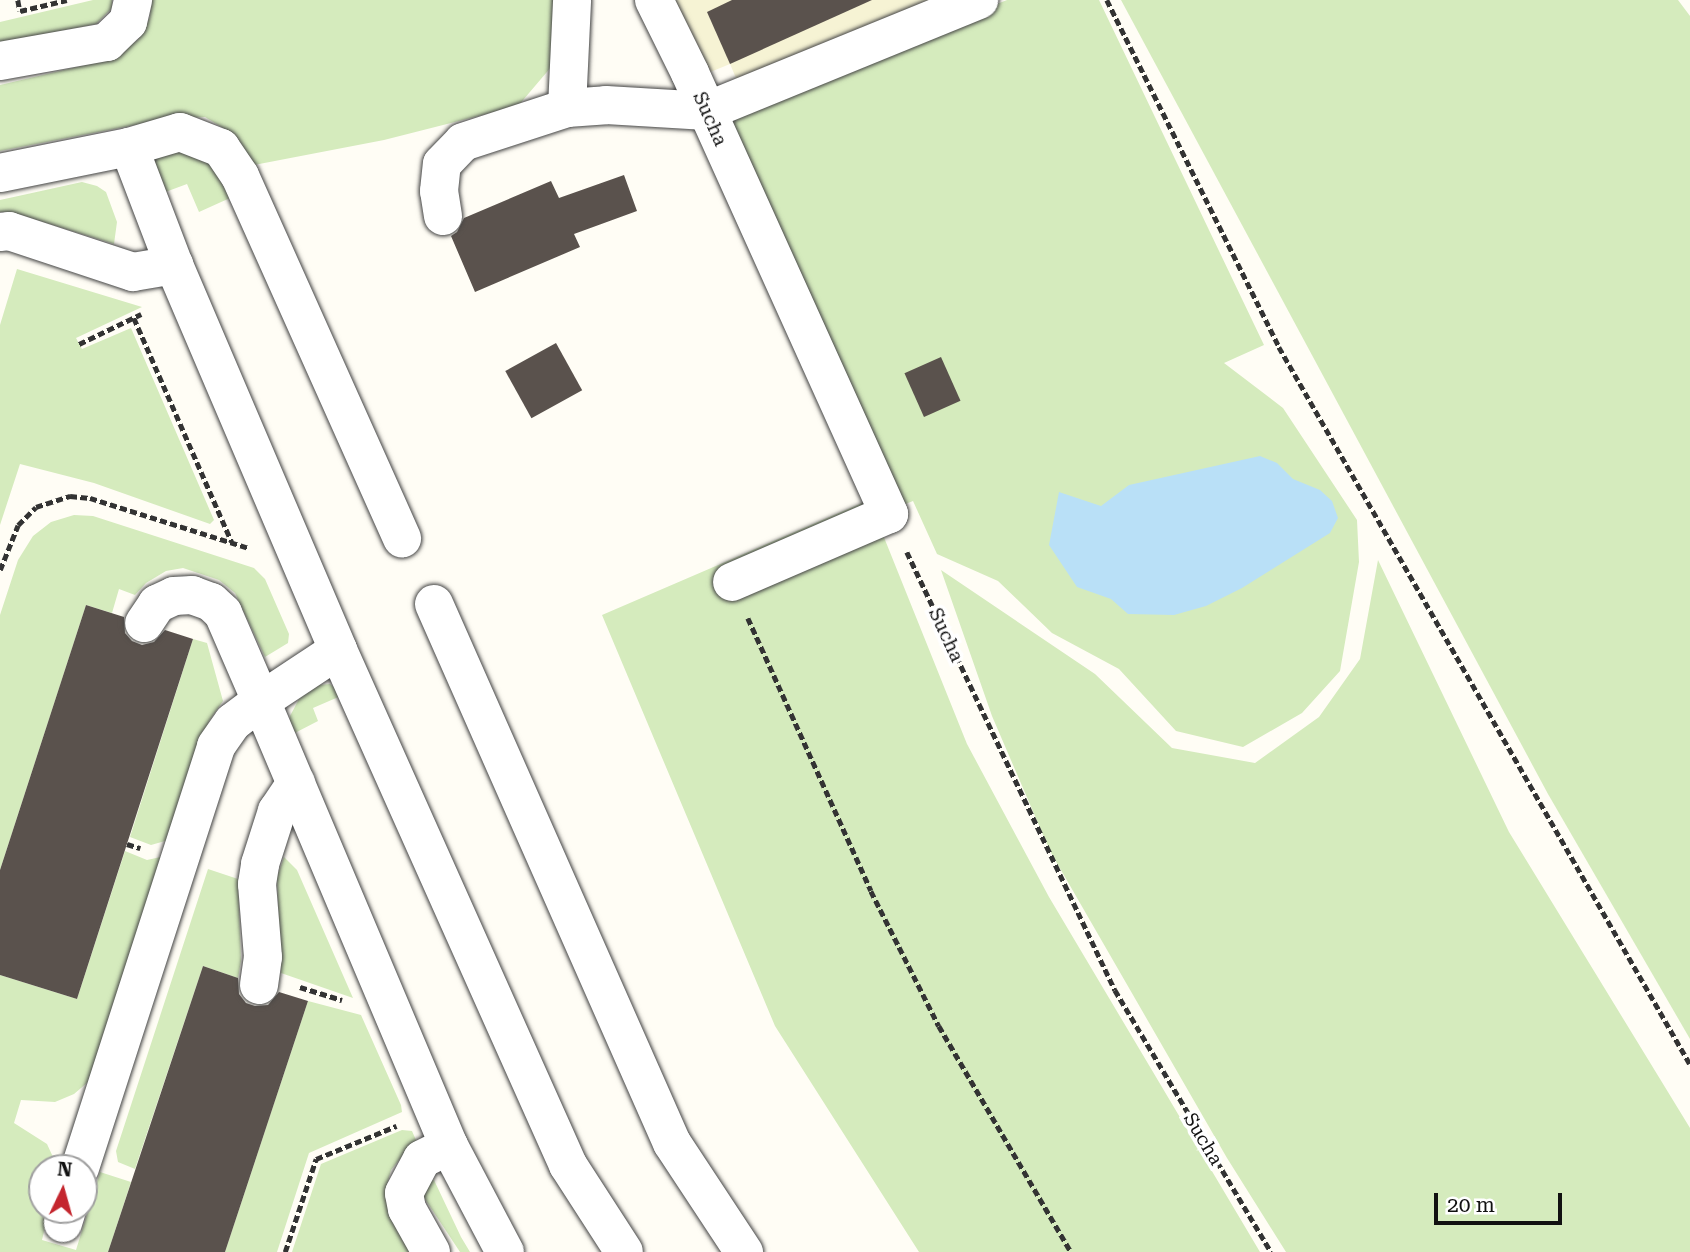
<!DOCTYPE html>
<style>
body{margin:0}
#map{position:relative;width:1690px;height:1252px;overflow:hidden;background:#fffdf5;font-family:"Roboto Serif",serif}
div>[style]{position:absolute}
.farmland>*{inset:0;background:#f6f3d4}
.green>*{inset:0;background:#d5ebbd}
.water>*{inset:0;background:#b9e0f7}
.building>*{inset:0;background:#5a524d;transform-origin:0 0}
.path>*{height:4.5px;margin-top:-2.25px;transform-origin:0;background:repeating-linear-gradient(90deg,#333 0 7px,transparent 0 10.5px)}
.roads{filter:drop-shadow(0 0 2px #444) drop-shadow(0 0 2px #444)}
.minor>*{height:38px;margin:-19px;padding:0 19px;transform-origin:19px;border-radius:19px;background:#fff}
span{translate:-50% -50%;white-space:nowrap;text-align:center;line-height:1.15;-webkit-text-stroke:7px #fff;paint-order:stroke}
.street-label{font-size:19px;color:#111}
.north{position:absolute;left:28px;top:1154px;width:70px;height:70px;box-sizing:border-box;background:#fff;border:2px solid #a0a0a0;border-radius:50%;rotate:5deg;font-size:19px;font-weight:700;line-height:28px;text-align:center;color:#111}
.north::after{content:'';display:block;margin:auto;width:24px;height:32px;background:#c4262e;clip-path:polygon(50% 0,100% 100%,50% 72%,0 100%)}
.scale{position:absolute;left:1434px;top:1193px;width:128px;height:32px;box-sizing:border-box;border:4px solid #111;border-top:0;padding-left:9px;font-size:21px;line-height:24px;white-space:nowrap;color:#111;-webkit-text-stroke:5px #fff;paint-order:stroke}
</style>
<div id="map">
<div class="farmland">
<div style="clip-path:polygon(670px 0,938px 0,739px 85px,730px 64px,703px 75px)"></div>
</div>
<div class="green">
<div style="clip-path:polygon(93px 0,112px 0,112px 8px,96px 24px,0 43px,0 22px)"></div>
<div style="clip-path:polygon(151px 0,557px 0,552px 66px,518px 106px,384px 140px,254px 165px,231px 133px,205px 117px,166px 119px,0 151px,0 85px,111px 59px,139px 39px,150px 17px)"></div>
<div style="clip-path:polygon(1007px 0,1099px 0,1264px 345px,1224px 363px,1283px 408px,1357px 520px,1359px 562px,1340px 671px,1302px 713px,1243px 747px,1176px 731px,1119px 669px,1052px 633px,998px 581px,937px 554px,913px 501px,898px 507px,722px 115px)"></div>
<div style="clip-path:polygon(1121px 0,1678px 0,1690px 16px,1690px 1039px,1548px 794px)"></div>
<div style="clip-path:polygon(172px 149px,207px 157px,230px 198px,199px 212px,187px 184px,160px 194px,151px 160px)"></div>
<div style="clip-path:polygon(82px 182px,97px 186px,106px 192px,117px 222px,114px 244px,11px 212px,0 212px,0 200px)"></div>
<div style="clip-path:polygon(17px 269px,142px 307px,76px 338px,82px 349px,131px 328px,214px 520px,210px 524px,94px 483px,20px 464px,0 525px,0 325px)"></div>
<div style="clip-path:polygon(869px 500px,967px 744px,1049px 897px,1260px 1252px,919px 1252px,775px 1026px,602px 615px)"></div>
<div style="clip-path:polygon(74px 515px,93px 516px,254px 568px,265px 579px,289px 634px,288px 643px,265px 657px,235px 593px,219px 580px,183px 568px,166px 571px,146px 583px,135px 595px,119px 589px,112px 613px,86px 605px,0 870px,0 615px,18px 560px,33px 536px,51px 522px)"></div>
<div style="clip-path:polygon(1378px 560px,1509px 832px,1690px 1128px,1690px 1252px,1286px 1252px,1227px 1158px,1050px 851px,992px 716px,941px 570px,1095px 674px,1172px 748px,1255px 763px,1319px 717px,1360px 659px)"></div>
<div style="clip-path:polygon(193px 639px,207px 643px,223px 701px,209px 721px,172px 839px,151px 845px,130px 837px)"></div>
<div style="clip-path:polygon(330px 684px,343px 695px,313px 708px,318px 721px,289px 736px,290px 716px,299px 699px,319px 685px)"></div>
<div style="clip-path:polygon(125px 851px,147px 860px,165px 856px,88px 1082px,74px 1094px,55px 1102px,21px 1100px,14px 1123px,47px 1144px,58px 1168px,42px 1168px,42px 1210px,49px 1210px,42px 1240px,76px 1250px,100px 1172px,131px 1182px,108px 1252px,0 1252px,0 975px,77px 999px)"></div>
<div style="clip-path:polygon(284px 857px,297px 870px,353px 998px,281px 973px,277px 877px)"></div>
<div style="clip-path:polygon(208px 869px,238px 879px,241px 961px,238px 978px,203px 966px,135px 1169px,118px 1162px,116px 1151px)"></div>
<div style="clip-path:polygon(308px 1001px,361px 1015px,401px 1105px,402px 1112px,309px 1153px,277px 1252px,225px 1252px)"></div>
<div style="clip-path:polygon(402px 1130px,412px 1131px,419px 1147px,404px 1154px,391px 1170px,387px 1185px,417px 1252px,292px 1252px,321px 1164px)"></div>
<div style="clip-path:polygon(434px 1180px,461px 1237px,470px 1252px,460px 1252px,423px 1196px,423px 1185px)"></div>
</div>
<div class="water">
<div style="clip-path:polygon(1260px 456px,1277px 463px,1293px 479px,1320px 490px,1332px 501px,1338px 518px,1330px 533px,1242px 588px,1206px 606px,1174px 615px,1128px 614px,1111px 599px,1077px 587px,1049px 545px,1059px 492px,1101px 506px,1129px 485px)"></div>
</div>
<div class="building">
<div style="clip-path:polygon(732px 0,872px 0,730px 64px,707px 12px)"></div>
<div style="clip-path:polygon(624px 175px,637px 211px,574px 234px,580px 247px,475px 292px,451px 236px,457px 232px,464px 218px,551px 181px,559px 198px)"></div>
<div style="left:556px;top:343px;width:54px;height:58px;rotate:61deg"></div>
<div style="left:941px;top:357px;width:48px;height:40px;rotate:66deg"></div>
<div style="clip-path:polygon(86px 605px,124px 617px,125px 633px,132px 641px,142px 645px,154px 642px,165px 630px,193px 639px,77px 999px,0 975px,0 870px)"></div>
<div style="clip-path:polygon(203px 966px,238px 978px,239px 994px,246px 1003px,255px 1006px,268px 1005px,279px 992px,308px 1001px,225px 1252px,108px 1252px)"></div>
</div>
<div class="path">
<div style="left:18px;top:0;width:11px;rotate:80deg"></div>
<div style="left:20px;top:11px;width:48px;rotate:-13.2deg"></div>
<div style="left:1107px;top:0;width:387px;rotate:63.6deg"></div>
<div style="left:1279px;top:347px;width:826px;rotate:60.18deg"></div>
<div style="left:134px;top:318px;width:244px;rotate:66.4deg"></div>
<div style="left:79px;top:344px;width:69px;rotate:-25.8deg"></div>
<div style="left:907px;top:552px;width:485px;rotate:64.6deg"></div>
<div style="left:1115px;top:990px;width:305px;rotate:59.2deg"></div>
<div style="left:0;top:570px;width:48px;rotate:-68.2deg"></div>
<div style="left:18px;top:525px;width:25px;rotate:-45deg"></div>
<div style="left:36px;top:507px;width:36px;rotate:-18deg"></div>
<div style="left:70px;top:496px;width:20px;rotate:6deg"></div>
<div style="left:90px;top:498px;width:167px;rotate:17.5deg"></div>
<div style="left:748px;top:618px;width:299px;rotate:65.7deg"></div>
<div style="left:871px;top:891px;width:151px;rotate:63.3deg"></div>
<div style="left:939px;top:1026px;width:262px;rotate:59.7deg"></div>
<div style="left:127px;top:844px;width:14px;rotate:17deg"></div>
<div style="left:300px;top:987px;width:44px;rotate:17.2deg"></div>
<div style="left:285px;top:1252px;width:98px;rotate:-71.6deg"></div>
<div style="left:316px;top:1159px;width:87px;rotate:-22.4deg"></div>
</div>
<div class="roads">
<div class="minor">
<div style="left:654px;top:0;width:81px;rotate:63.7deg"></div>
<div style="left:690px;top:73px;width:484px;rotate:65.7deg"></div>
<div style="left:889px;top:514px;width:171px;rotate:156.6deg"></div>
<div style="left:0;top:61px;width:109px;rotate:-10.1deg"></div>
<div style="left:107px;top:42px;width:29px;rotate:-44deg"></div>
<div style="left:128px;top:22px;width:23px;rotate:-77deg"></div>
<div style="left:567px;top:108px;width:108px;rotate:-87.3deg"></div>
<div style="left:129px;top:147px;width:53px;rotate:-16.4deg"></div>
<div style="left:180px;top:132px;width:44px;rotate:21.3deg"></div>
<div style="left:221px;top:148px;width:34px;rotate:56deg"></div>
<div style="left:240px;top:176px;width:397px;rotate:65.9deg"></div>
<div style="left:0;top:173px;width:132px;rotate:-11.4deg"></div>
<div style="left:129px;top:147px;width:126px;rotate:69.1deg"></div>
<div style="left:174px;top:265px;width:418px;rotate:66.9deg"></div>
<div style="left:338px;top:650px;width:92px;rotate:146.5deg"></div>
<div style="left:261px;top:701px;width:483px;rotate:67.1deg"></div>
<div style="left:449px;top:1146px;width:120px;rotate:62.2deg"></div>
<div style="left:443px;top:216px;width:25px;rotate:-99deg"></div>
<div style="left:439px;top:191px;width:27px;rotate:-84deg"></div>
<div style="left:442px;top:164px;width:30px;rotate:-46deg"></div>
<div style="left:463px;top:142px;width:109px;rotate:-18.1deg"></div>
<div style="left:567px;top:108px;width:39px;rotate:-4deg"></div>
<div style="left:606px;top:105px;width:101px;rotate:3.4deg"></div>
<div style="left:707px;top:111px;width:294px;rotate:-22.2deg"></div>
<div style="left:0;top:232px;width:9px;rotate:-6deg"></div>
<div style="left:9px;top:231px;width:131px;rotate:18.3deg"></div>
<div style="left:133px;top:272px;width:42px;rotate:-9.7deg"></div>
<div style="left:434px;top:604px;width:589px;rotate:66.18deg"></div>
<div style="left:672px;top:1143px;width:131px;rotate:56.6deg"></div>
<div style="left:338px;top:650px;width:564px;rotate:65.93deg"></div>
<div style="left:568px;top:1165px;width:103px;rotate:57.2deg"></div>
<div style="left:259px;top:985px;width:28px;rotate:-82deg"></div>
<div style="left:263px;top:957px;width:73px;rotate:-94.7deg"></div>
<div style="left:257px;top:884px;width:20px;rotate:-81deg"></div>
<div style="left:260px;top:864px;width:56px;rotate:-72.2deg"></div>
<div style="left:277px;top:811px;width:34px;rotate:-56deg"></div>
<div style="left:80px;top:1168px;width:443px;rotate:-72.1deg"></div>
<div style="left:216px;top:746px;width:29px;rotate:-55deg"></div>
<div style="left:233px;top:722px;width:35px;rotate:-37deg"></div>
<div style="left:261px;top:701px;width:96px;rotate:-113.4deg"></div>
<div style="left:223px;top:613px;width:16px;rotate:-137deg"></div>
<div style="left:211px;top:602px;width:20px;rotate:-160deg"></div>
<div style="left:192px;top:595px;width:18px;rotate:177deg"></div>
<div style="left:174px;top:596px;width:19px;rotate:155deg"></div>
<div style="left:157px;top:604px;width:23px;rotate:124deg"></div>
<div style="left:63px;top:1223px;width:14px;rotate:-73deg"></div>
<div style="left:431px;top:1252px;width:49px;rotate:-119.2deg"></div>
<div style="left:407px;top:1209px;width:16px;rotate:-101deg"></div>
<div style="left:404px;top:1193px;width:38px;rotate:-62deg"></div>
<div style="left:422px;top:1159px;width:30px;rotate:-26deg"></div>
</div>
</div>
<div class="street-label">
<span style="left:710px;top:119px;rotate:66deg">Sucha</span>
<span style="left:946px;top:635px;rotate:65deg">Sucha</span>
<span style="left:1203px;top:1139px;rotate:59deg">Sucha</span>
</div>
<div class="north">N</div>
<div class="scale">20 m</div>
</div>
